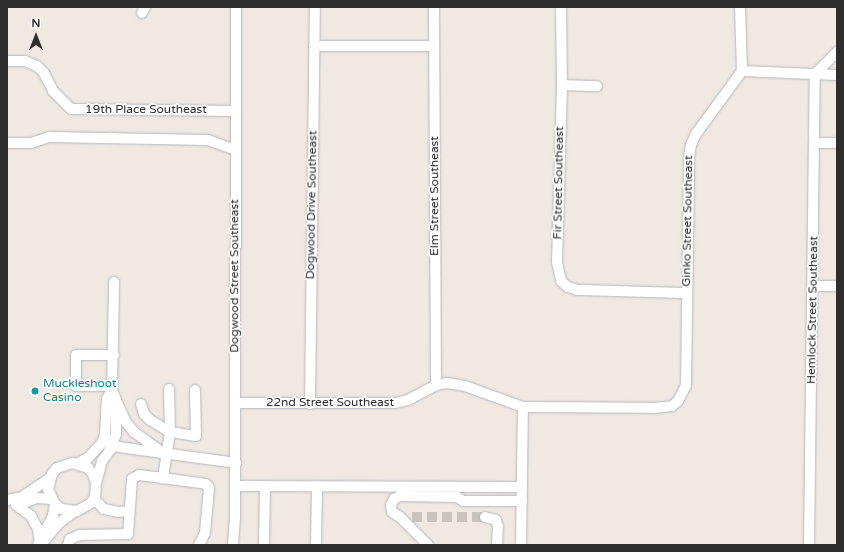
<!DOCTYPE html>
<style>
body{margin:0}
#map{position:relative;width:844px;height:552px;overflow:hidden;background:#efe9e1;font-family:"Varela Round",sans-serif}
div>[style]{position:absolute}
.minor-tunnel>*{height:10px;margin-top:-5px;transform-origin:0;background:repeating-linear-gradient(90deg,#c8c4bd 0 10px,transparent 0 15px)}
.roads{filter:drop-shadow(0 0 1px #b4b7c1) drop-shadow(0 0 1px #b4b7c1)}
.minor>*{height:10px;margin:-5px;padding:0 5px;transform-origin:5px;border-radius:5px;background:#fff}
.dots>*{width:11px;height:11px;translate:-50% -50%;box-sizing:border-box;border:2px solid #fff;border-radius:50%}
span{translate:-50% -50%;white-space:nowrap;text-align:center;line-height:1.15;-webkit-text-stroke:3.5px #fff;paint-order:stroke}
.street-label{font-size:12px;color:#2e2e2e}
.culture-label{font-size:12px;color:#0d838f}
.left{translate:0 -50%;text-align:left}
.frame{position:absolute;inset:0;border:8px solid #2e2e2e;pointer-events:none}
.north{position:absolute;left:16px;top:16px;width:40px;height:40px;-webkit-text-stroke:3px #fff;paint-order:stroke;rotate:0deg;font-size:11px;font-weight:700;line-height:16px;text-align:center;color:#2e2e2e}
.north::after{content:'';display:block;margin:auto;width:14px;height:18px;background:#2e2e2e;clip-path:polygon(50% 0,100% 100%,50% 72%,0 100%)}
</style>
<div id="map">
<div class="minor-tunnel">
<div style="left:412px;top:517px;width:73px"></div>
</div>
<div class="roads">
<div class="minor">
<div style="left:434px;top:7px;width:378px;rotate:89.7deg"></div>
<div style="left:561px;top:7px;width:78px;rotate:89.3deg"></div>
<div style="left:562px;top:85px;width:177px;rotate:91.6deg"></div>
<div style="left:557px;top:262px;width:19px;rotate:78deg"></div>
<div style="left:561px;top:281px;width:9px;rotate:41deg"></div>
<div style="left:568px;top:287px;width:10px;rotate:17deg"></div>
<div style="left:578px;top:290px;width:108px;rotate:1.6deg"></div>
<div style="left:142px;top:13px;width:7px;rotate:-63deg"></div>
<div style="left:314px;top:46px;width:120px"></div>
<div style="left:7px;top:61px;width:18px"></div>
<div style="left:25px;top:61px;width:13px;rotate:23deg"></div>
<div style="left:37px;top:66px;width:10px;rotate:45deg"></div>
<div style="left:44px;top:73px;width:20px;rotate:63deg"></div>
<div style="left:53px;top:91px;width:25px;rotate:45deg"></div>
<div style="left:71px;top:109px;width:164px;rotate:0.7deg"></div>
<div style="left:742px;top:71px;width:95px;rotate:2.4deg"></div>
<div style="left:815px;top:74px;width:31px;rotate:-45deg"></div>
<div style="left:562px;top:85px;width:35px;rotate:2deg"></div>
<div style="left:7px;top:143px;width:24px"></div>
<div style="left:31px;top:143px;width:20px;rotate:-18deg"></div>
<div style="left:50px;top:137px;width:158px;rotate:1.1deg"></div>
<div style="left:208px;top:140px;width:29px;rotate:20deg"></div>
<div style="left:814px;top:143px;width:23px"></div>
<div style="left:813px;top:286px;width:24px"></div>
<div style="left:112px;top:386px;width:36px;rotate:180deg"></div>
<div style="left:76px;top:386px;width:31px;rotate:-90deg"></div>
<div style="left:76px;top:355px;width:38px"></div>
<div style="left:112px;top:390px;width:108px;rotate:-88.9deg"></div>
<div style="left:195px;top:390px;width:46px;rotate:88.8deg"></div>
<div style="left:196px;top:436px;width:26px;rotate:-171deg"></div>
<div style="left:170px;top:432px;width:47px;rotate:98.7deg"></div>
<div style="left:163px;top:478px;width:43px;rotate:7.9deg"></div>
<div style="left:206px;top:484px;width:5px;rotate:53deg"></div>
<div style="left:209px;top:488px;width:45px;rotate:95.1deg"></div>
<div style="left:205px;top:533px;width:13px;rotate:117deg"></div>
<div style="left:236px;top:403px;width:159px"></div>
<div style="left:395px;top:403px;width:13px;rotate:-13deg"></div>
<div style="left:408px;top:400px;width:32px;rotate:-28deg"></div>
<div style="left:436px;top:385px;width:11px;rotate:-10deg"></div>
<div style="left:447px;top:383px;width:18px;rotate:9deg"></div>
<div style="left:465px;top:386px;width:62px;rotate:19.9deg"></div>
<div style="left:523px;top:407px;width:131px;rotate:0.4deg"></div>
<div style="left:654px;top:408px;width:18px;rotate:-6deg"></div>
<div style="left:672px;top:406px;width:8px;rotate:-40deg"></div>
<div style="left:678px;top:401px;width:18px;rotate:-63deg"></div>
<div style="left:686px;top:385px;width:229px;rotate:-89.2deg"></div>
<div style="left:689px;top:156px;width:11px;rotate:-80deg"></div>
<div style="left:691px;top:145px;width:12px;rotate:-66deg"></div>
<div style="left:696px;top:134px;width:78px;rotate:-53.9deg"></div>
<div style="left:742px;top:71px;width:64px;rotate:-91.8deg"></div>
<div style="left:141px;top:404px;width:10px;rotate:73deg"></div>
<div style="left:144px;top:414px;width:8px;rotate:45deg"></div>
<div style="left:150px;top:420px;width:23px;rotate:31deg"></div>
<div style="left:170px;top:432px;width:43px;rotate:-91.3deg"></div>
<div style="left:310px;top:404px;width:397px;rotate:-89.3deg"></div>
<div style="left:112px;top:446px;width:51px;rotate:7.8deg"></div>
<div style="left:163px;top:453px;width:36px;rotate:-144deg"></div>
<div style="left:134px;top:432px;width:13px;rotate:-129deg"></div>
<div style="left:126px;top:422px;width:21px;rotate:-115deg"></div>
<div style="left:163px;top:453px;width:74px;rotate:7.8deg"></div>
<div style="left:78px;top:463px;width:11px;rotate:-27deg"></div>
<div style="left:88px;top:458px;width:21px;rotate:-47deg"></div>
<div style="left:102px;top:443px;width:9px;rotate:-69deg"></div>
<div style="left:105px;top:435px;width:36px;rotate:-87deg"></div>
<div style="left:107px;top:399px;width:10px;rotate:-61deg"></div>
<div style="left:112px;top:390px;width:11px;rotate:68deg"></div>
<div style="left:116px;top:400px;width:34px;rotate:90deg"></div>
<div style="left:116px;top:434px;width:17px;rotate:111deg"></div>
<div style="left:110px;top:450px;width:14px;rotate:126deg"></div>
<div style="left:102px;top:461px;width:23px;rotate:105deg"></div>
<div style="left:236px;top:486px;width:286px;rotate:0.2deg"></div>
<div style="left:94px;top:499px;width:14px;rotate:45deg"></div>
<div style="left:104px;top:509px;width:14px;rotate:12deg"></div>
<div style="left:118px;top:512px;width:11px;rotate:-5deg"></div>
<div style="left:7px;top:500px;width:15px;rotate:-11deg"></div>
<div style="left:22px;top:497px;width:34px;rotate:-34deg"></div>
<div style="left:21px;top:504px;width:17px;rotate:-21deg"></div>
<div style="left:37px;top:498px;width:14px;rotate:4deg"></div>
<div style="left:16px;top:505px;width:19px;rotate:36deg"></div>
<div style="left:31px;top:516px;width:15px;rotate:62deg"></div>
<div style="left:38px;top:529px;width:12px;rotate:81deg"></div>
<div style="left:485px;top:517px;width:11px;rotate:15deg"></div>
<div style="left:496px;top:520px;width:6px;rotate:72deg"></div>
<div style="left:498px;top:526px;width:19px;rotate:93deg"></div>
<div style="left:43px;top:542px;width:25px;rotate:-50deg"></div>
<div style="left:59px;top:523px;width:20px;rotate:-37deg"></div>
<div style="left:38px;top:545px;width:34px;rotate:-63deg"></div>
<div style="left:53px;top:515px;width:11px;rotate:-80deg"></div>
<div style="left:55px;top:504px;width:17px;rotate:-115deg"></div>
<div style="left:48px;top:489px;width:16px;rotate:-75deg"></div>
<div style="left:52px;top:474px;width:8px;rotate:-50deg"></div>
<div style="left:57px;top:468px;width:16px;rotate:-18deg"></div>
<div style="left:72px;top:463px;width:17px;rotate:17deg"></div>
<div style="left:88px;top:468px;width:8px;rotate:50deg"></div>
<div style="left:93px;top:474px;width:9px;rotate:72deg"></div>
<div style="left:96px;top:483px;width:14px;rotate:94deg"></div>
<div style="left:95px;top:497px;width:7px;rotate:124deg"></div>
<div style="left:91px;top:503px;width:16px;rotate:150deg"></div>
<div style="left:77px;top:511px;width:16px;rotate:-173deg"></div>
<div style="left:61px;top:509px;width:8px;rotate:-140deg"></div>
<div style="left:68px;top:545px;width:6px;rotate:-72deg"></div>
<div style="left:70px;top:539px;width:11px;rotate:-22deg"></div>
<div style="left:80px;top:535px;width:48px;rotate:-1.2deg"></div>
<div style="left:128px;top:534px;width:55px;rotate:-85.8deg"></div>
<div style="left:132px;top:479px;width:8px;rotate:-30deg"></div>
<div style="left:139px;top:475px;width:24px;rotate:7deg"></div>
<div style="left:233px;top:545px;width:27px;rotate:-86deg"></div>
<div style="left:235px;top:518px;width:511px;rotate:-89.89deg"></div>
<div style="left:264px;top:545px;width:59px;rotate:-89deg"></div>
<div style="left:316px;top:545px;width:59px;rotate:-89deg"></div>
<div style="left:428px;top:545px;width:40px;rotate:-135deg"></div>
<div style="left:400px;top:517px;width:9px;rotate:-148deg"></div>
<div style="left:392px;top:512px;width:7px;rotate:-98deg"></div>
<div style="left:391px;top:505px;width:7px;rotate:-63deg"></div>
<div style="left:394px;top:499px;width:7px;rotate:-27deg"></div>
<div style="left:400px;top:496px;width:57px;rotate:1deg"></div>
<div style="left:457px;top:497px;width:7px;rotate:34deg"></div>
<div style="left:463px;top:501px;width:59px"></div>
<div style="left:521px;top:545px;width:138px;rotate:-89.2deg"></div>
<div style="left:809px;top:545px;width:471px;rotate:-89.3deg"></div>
</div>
</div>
<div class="dots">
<div style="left:35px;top:391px;background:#0f9aa8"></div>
</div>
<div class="street-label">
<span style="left:146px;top:110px">19th Place Southeast</span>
<span style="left:559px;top:183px;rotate:-89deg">Fir Street Southeast</span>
<span style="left:435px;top:196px;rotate:-90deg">Elm Street Southeast</span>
<span style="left:312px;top:205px;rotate:-89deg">Dogwood Drive Southeast</span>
<span style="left:688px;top:221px;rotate:-89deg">Ginko Street Southeast</span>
<span style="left:235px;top:276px;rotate:-90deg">Dogwood Street Southeast</span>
<span style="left:813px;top:310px;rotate:-89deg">Hemlock Street Southeast</span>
<span style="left:330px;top:403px">22nd Street Southeast</span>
</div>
<div class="culture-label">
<span class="left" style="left:43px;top:391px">Muckleshoot<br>Casino</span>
</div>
<div class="frame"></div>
<div class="north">N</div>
</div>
